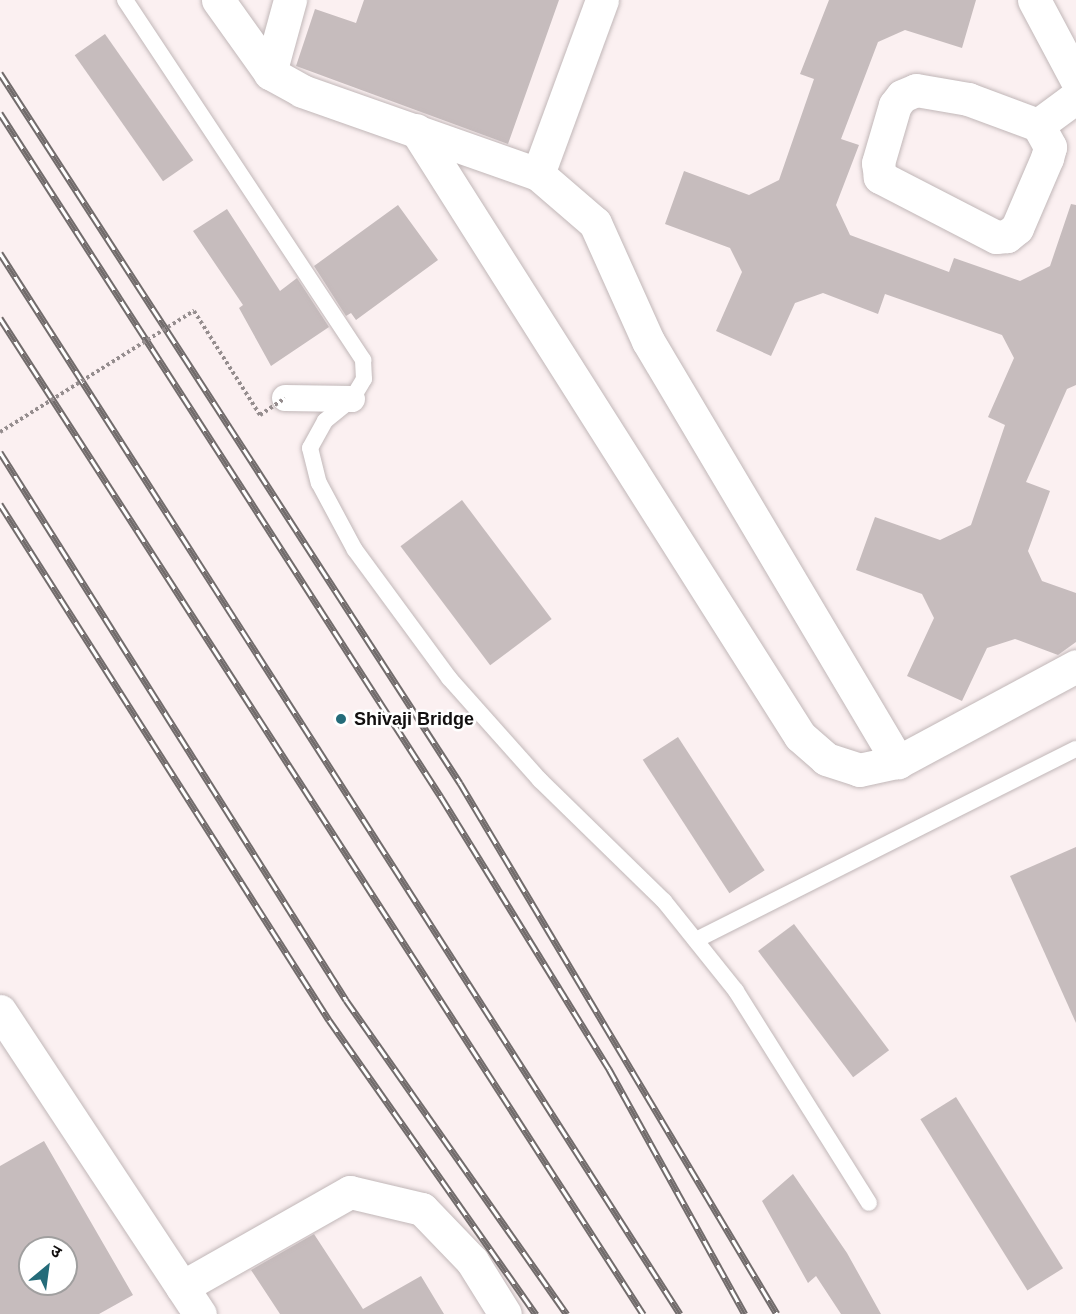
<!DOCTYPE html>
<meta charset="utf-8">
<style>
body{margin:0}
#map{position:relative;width:1076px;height:1314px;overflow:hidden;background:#fbf0f1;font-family:Arial,"Noto Sans Devanagari",sans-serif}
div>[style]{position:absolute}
.building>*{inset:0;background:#c6bcbd;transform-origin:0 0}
.roads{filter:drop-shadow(0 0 2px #c1b7b8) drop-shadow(0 0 2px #c1b7b8)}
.service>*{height:16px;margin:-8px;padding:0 8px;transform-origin:8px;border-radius:8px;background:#fff}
.pedestrian>*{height:26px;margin:-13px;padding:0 13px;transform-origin:13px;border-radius:13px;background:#fff}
.minor>*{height:33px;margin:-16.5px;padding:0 16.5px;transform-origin:16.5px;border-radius:16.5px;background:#fff}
.rail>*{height:7px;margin-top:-3.5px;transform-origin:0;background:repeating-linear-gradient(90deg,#fff 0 14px,#726c6c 0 28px);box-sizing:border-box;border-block:2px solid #726c6c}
.path-bridge>*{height:4px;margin-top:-2px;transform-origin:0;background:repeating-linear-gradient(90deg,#958d8e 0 3px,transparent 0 6px)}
.dots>*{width:16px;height:16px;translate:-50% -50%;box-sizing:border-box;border:3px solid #fff;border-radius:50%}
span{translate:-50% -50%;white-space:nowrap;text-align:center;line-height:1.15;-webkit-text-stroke:5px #fff;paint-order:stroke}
.poi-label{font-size:18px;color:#120f0f;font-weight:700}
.left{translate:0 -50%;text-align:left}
.north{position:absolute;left:18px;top:1236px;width:60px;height:60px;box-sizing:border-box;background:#fff;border:2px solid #a09f9f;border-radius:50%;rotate:29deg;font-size:16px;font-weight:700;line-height:24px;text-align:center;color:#120f0f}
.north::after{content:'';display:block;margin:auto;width:21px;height:27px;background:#246b79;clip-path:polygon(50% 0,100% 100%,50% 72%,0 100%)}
</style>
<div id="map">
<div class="building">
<div style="clip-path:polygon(364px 0,559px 0,508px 144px,296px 66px,315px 9px,356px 23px)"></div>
<div style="clip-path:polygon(829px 0,976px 0,962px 48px,905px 30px,878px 42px,841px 139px,859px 145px,836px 205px,850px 235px,949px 272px,954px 258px,1020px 281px,1050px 266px,1071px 204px,1076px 205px,1076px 385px,1067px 389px,1026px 482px,1050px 491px,1028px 551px,1042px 581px,1076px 593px,1076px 642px,1058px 655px,1015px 639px,987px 648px,962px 701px,907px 676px,934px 618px,922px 594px,856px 570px,875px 517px,940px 540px,971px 525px,1005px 425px,988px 417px,1014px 358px,1002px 335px,885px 294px,878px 314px,823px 293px,795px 303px,771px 356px,716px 331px,742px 272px,730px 248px,665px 224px,684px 171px,749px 195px,779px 180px,814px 79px,800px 74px)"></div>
<div style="left:105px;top:34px;width:154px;height:37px;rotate:55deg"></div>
<div style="clip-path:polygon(398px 205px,438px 260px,356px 320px,351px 313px,346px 316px,314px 266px)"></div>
<div style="clip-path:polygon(227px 209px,280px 291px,297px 278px,329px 327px,271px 366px,239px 308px,243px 305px,193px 231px)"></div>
<div style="left:462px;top:500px;width:149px;height:77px;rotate:53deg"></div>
<div style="left:678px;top:737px;width:159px;height:42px;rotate:57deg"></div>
<div style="clip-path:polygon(1076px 847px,1076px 1023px,1010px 876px)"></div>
<div style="left:794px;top:924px;width:158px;height:45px;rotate:53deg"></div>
<div style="left:956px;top:1097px;width:202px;height:42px;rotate:58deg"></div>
<div style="clip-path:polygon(evenodd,44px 1141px,133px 1295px,99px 1314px,0 1314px,0 1166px,44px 1141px,30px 1248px,66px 1248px,66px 1284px,30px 1284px,30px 1248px)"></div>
<div style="clip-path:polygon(793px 1174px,847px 1253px,881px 1314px,841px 1314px,816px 1276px,808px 1283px,762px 1201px)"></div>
<div style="clip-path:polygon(314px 1234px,363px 1309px,421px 1276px,444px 1314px,280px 1314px,251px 1270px)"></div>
</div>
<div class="roads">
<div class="service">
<div style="left:125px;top:0;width:432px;rotate:56.5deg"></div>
<div style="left:363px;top:360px;width:19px;rotate:87deg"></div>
<div style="left:364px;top:379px;width:23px;rotate:121deg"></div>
<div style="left:352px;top:399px;width:35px;rotate:141deg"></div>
<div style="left:325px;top:421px;width:31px;rotate:119deg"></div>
<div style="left:310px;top:448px;width:36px;rotate:76deg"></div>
<div style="left:319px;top:483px;width:76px;rotate:61.8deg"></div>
<div style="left:355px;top:550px;width:159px;rotate:53.7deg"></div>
<div style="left:449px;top:678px;width:137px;rotate:48.3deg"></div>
<div style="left:540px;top:780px;width:173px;rotate:44.3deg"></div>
<div style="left:664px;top:901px;width:115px;rotate:51.3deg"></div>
<div style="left:736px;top:991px;width:250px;rotate:57.9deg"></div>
<div style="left:696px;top:940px;width:425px;rotate:-26.7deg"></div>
</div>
<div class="pedestrian">
<div style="left:285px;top:398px;width:67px;rotate:0.9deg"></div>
</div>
<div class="minor">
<div style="left:218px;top:0;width:90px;rotate:54.5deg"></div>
<div style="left:270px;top:73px;width:37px;rotate:29deg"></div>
<div style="left:302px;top:91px;width:250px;rotate:19.4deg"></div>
<div style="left:538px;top:174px;width:75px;rotate:40.7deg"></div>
<div style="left:595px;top:223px;width:129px;rotate:65.8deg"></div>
<div style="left:648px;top:341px;width:490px;rotate:59.3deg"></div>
<div style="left:1034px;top:0;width:89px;rotate:62deg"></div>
<div style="left:270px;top:73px;width:76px;rotate:-74.7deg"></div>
<div style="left:1038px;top:125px;width:25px;rotate:61deg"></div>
<div style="left:1050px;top:147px;width:11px;rotate:105deg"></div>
<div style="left:1047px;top:158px;width:76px;rotate:113.2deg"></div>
<div style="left:1017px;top:228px;width:13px;rotate:141deg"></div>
<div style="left:1007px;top:236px;width:11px;rotate:175deg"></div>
<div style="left:996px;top:237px;width:131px;rotate:-152.7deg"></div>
<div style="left:880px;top:177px;width:14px;rotate:-98deg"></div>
<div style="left:878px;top:163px;width:60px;rotate:-73.7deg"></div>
<div style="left:895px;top:105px;width:11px;rotate:-52deg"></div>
<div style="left:902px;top:96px;width:15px;rotate:-23deg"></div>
<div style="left:916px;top:90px;width:53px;rotate:9.8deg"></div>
<div style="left:968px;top:99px;width:75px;rotate:20.4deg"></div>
<div style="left:1038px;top:125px;width:47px;rotate:-36.4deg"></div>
<div style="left:416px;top:130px;width:717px;rotate:57.64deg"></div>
<div style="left:800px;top:736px;width:35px;rotate:41deg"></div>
<div style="left:826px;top:759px;width:35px;rotate:18deg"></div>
<div style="left:859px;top:770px;width:40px;rotate:-12deg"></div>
<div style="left:898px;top:762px;width:202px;rotate:-28.3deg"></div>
<div style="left:538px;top:174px;width:185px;rotate:-69.8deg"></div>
<div style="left:0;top:1011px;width:363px;rotate:56.6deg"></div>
<div style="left:182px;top:1287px;width:193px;rotate:-29.5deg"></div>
<div style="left:350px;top:1192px;width:74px;rotate:13.3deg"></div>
<div style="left:422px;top:1209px;width:72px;rotate:46.1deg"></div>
<div style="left:472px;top:1261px;width:62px;rotate:58.1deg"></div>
</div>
</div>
<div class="rail">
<div style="left:0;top:73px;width:846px;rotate:57.06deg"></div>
<div style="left:460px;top:783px;width:618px;rotate:59.16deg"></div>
<div style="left:0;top:113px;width:814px;rotate:57.19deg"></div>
<div style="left:441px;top:797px;width:320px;rotate:58.3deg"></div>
<div style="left:609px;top:1069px;width:280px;rotate:61deg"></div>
<div style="left:0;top:253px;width:1260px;rotate:57.34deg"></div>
<div style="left:0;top:318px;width:1186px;rotate:57.15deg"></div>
<div style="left:0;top:452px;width:648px;rotate:57.73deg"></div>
<div style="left:346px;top:1000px;width:384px;rotate:54.9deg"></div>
<div style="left:0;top:504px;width:612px;rotate:57.48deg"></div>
<div style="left:329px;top:1020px;width:360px;rotate:54.9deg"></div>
</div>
<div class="path-bridge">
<div style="left:0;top:432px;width:229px;rotate:-32deg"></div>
<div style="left:194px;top:311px;width:123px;rotate:57.6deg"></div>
<div style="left:260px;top:415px;width:30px;rotate:-34deg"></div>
</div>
<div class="dots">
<div style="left:341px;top:719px;background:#246b79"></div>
</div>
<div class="poi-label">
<span class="left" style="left:354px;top:719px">Shivaji Bridge</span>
</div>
<div class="north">उ</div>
</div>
